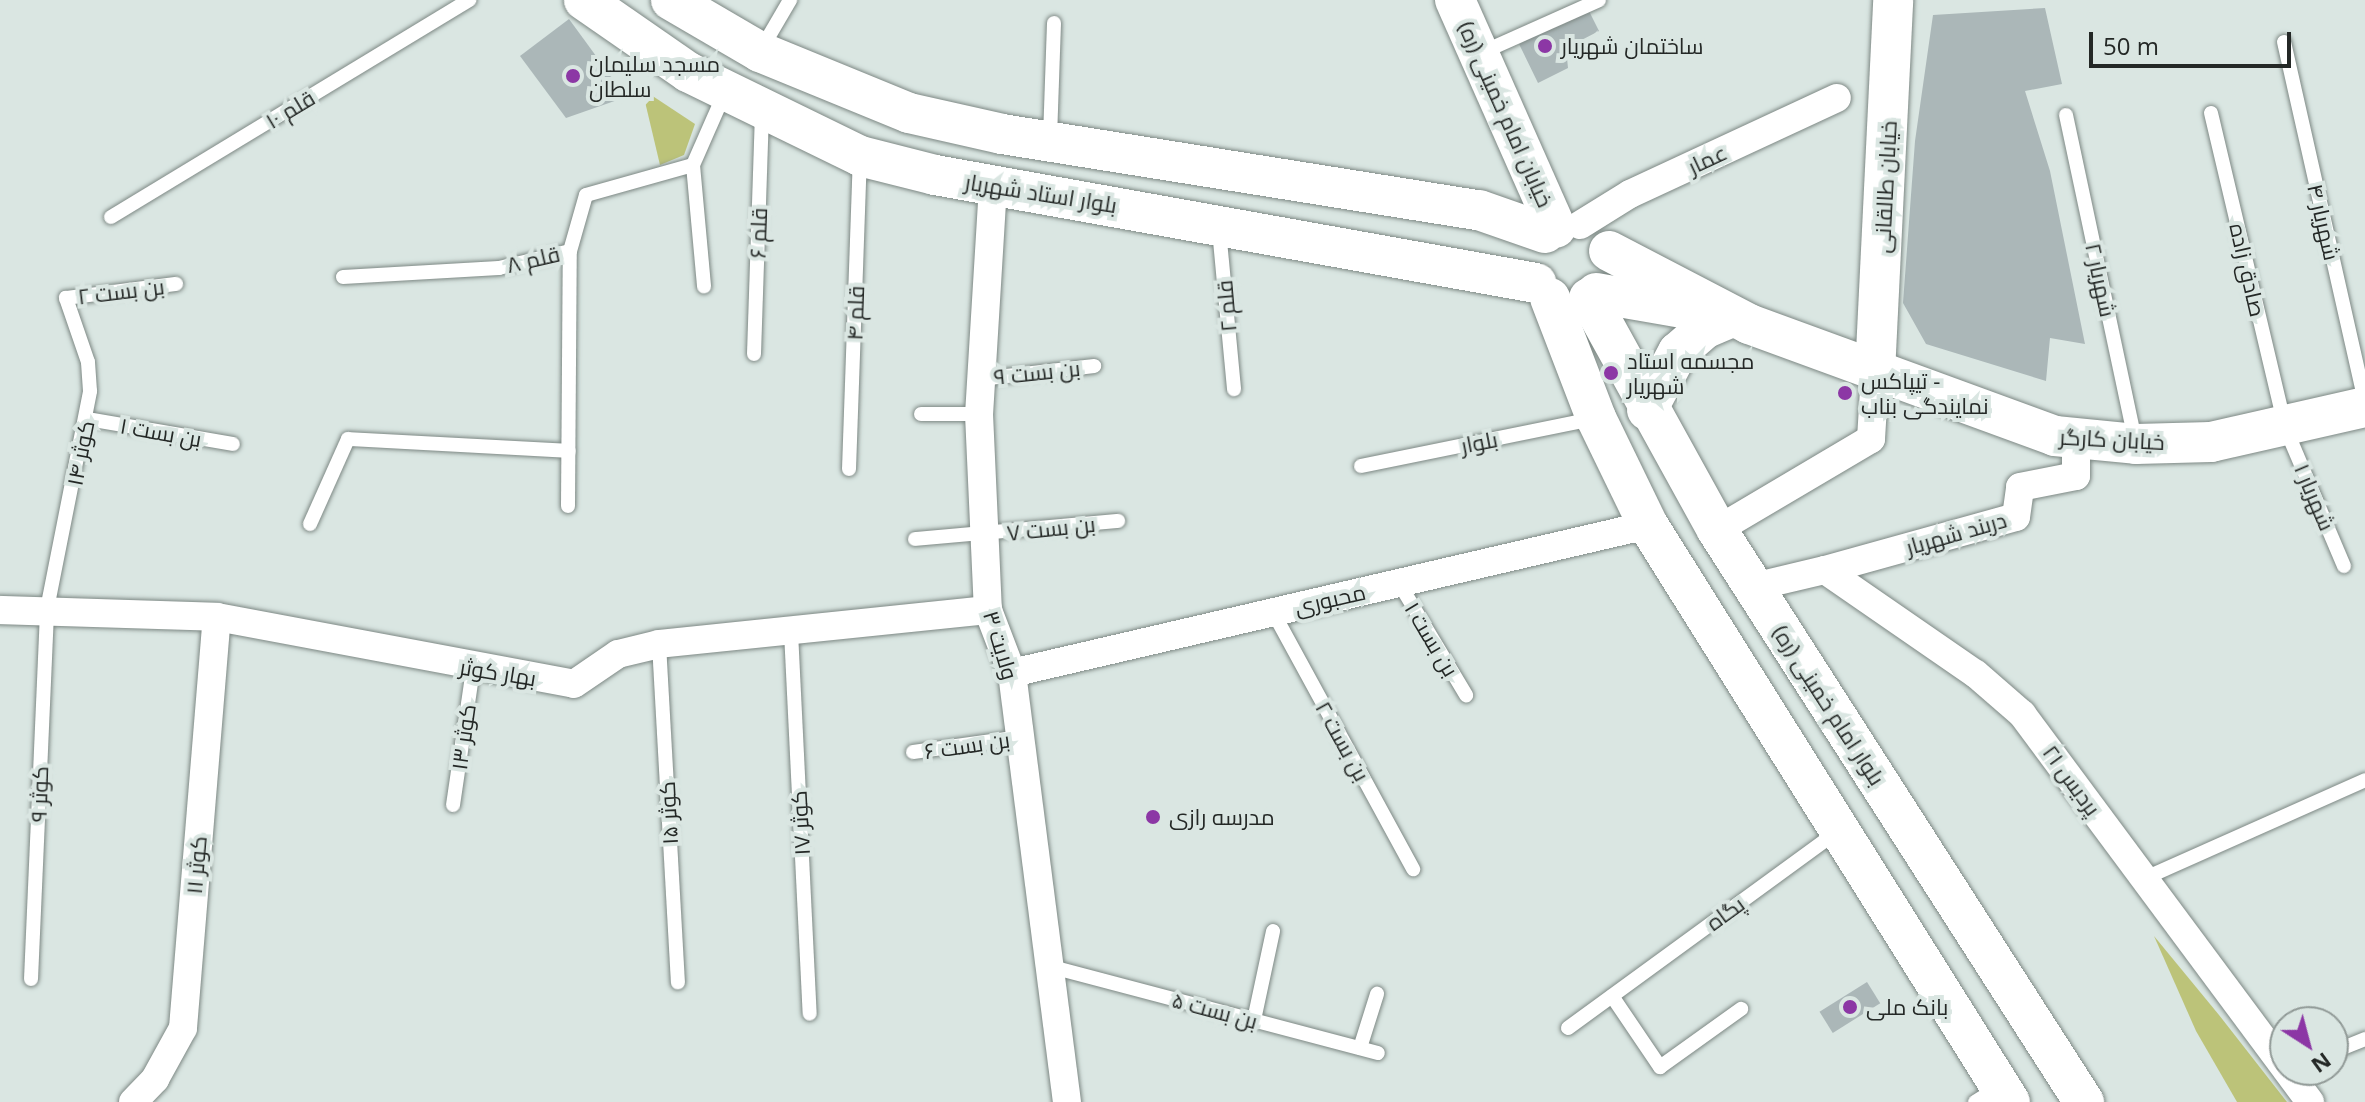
<!DOCTYPE html>
<meta charset="utf-8">
<style>
body{margin:0}
#map{position:relative;width:2365px;height:1102px;overflow:hidden;background:#dae6e2;font-family:"Open Sans",Cairo,sans-serif}
div>[style]{position:absolute}
.green>*{inset:0;background:#bcc379}
.building>*{inset:0;background:#abb7b8;transform-origin:0 0}
.roads{filter:drop-shadow(0 0 2px #7d8884) drop-shadow(0 0 2px #7d8884)}
.lane>*{height:14px;margin:-7px;padding:0 7px;transform-origin:7px;border-radius:7px;background:#fff}
.street>*{height:28px;margin:-14px;padding:0 14px;transform-origin:14px;border-radius:14px;background:#fff}
.secondary>*{height:40px;margin:-20px;padding:0 20px;transform-origin:20px;border-radius:20px;background:#fff}
.dots>*{width:22px;height:22px;translate:-50% -50%;box-sizing:border-box;border:4px solid #dae6e2;border-radius:50%}
span{translate:-50% -50%;white-space:nowrap;text-align:center;line-height:1.15;-webkit-text-stroke:8px #dae6e2;paint-order:stroke}
.poi-label{font-size:22px;color:#242826}
.left{translate:0 -50%;text-align:left}
.street-label{font-size:22px;color:#242826}
.north{position:absolute;left:2269px;top:1006px;width:80px;height:80px;box-sizing:border-box;background:#dae6e2;border:2px solid #919a97;border-radius:50%;rotate:144deg;font-size:22px;font-weight:700;line-height:32px;text-align:center;color:#242826}
.north::after{content:'';display:block;margin:auto;width:28px;height:36px;background:#8c37a5;clip-path:polygon(50% 0,100% 100%,50% 72%,0 100%)}
.scale{position:absolute;left:2089px;top:32px;width:202px;height:36px;box-sizing:border-box;border:4px solid #242826;border-top:0;padding-left:10px;font-size:24px;line-height:28px;white-space:nowrap;color:#242826;-webkit-text-stroke:6px #dae6e2;paint-order:stroke}
</style>
<div id="map">
<div class="green">
<div style="clip-path:polygon(642px 89px,695px 124px,684px 155px,660px 165px)"></div>
<div style="clip-path:polygon(2154px 936px,2219px 1015px,2287px 1102px,2237px 1102px,2196px 1031px)"></div>
</div>
<div class="building">
<div style="clip-path:polygon(2045px 8px,2062px 84px,2025px 91px,2050px 171px,2085px 344px,2050px 338px,2046px 381px,1926px 344px,1903px 303px,1915px 141px,1933px 15px)"></div>
<div style="clip-path:polygon(1588px 9px,1599px 31px,1566px 48px,1568px 68px,1538px 83px,1519px 44px)"></div>
<div style="clip-path:polygon(569px 19px,626px 97px,566px 118px,520px 56px)"></div>
<div style="left:1867px;top:982px;width:25px;height:56px;rotate:58deg"></div>
</div>
<div class="roads">
<div class="lane">
<div style="left:2284px;top:42px;width:369px;rotate:77.3deg"></div>
<div style="left:762px;top:48px;width:56px;rotate:-59.7deg"></div>
<div style="left:1483px;top:52px;width:127px;rotate:-24.1deg"></div>
<div style="left:2211px;top:113px;width:323px;rotate:76.7deg"></div>
<div style="left:2285px;top:427px;width:151px;rotate:67deg"></div>
<div style="left:2066px;top:115px;width:331px;rotate:78deg"></div>
<div style="left:1050px;top:138px;width:115px;rotate:-88deg"></div>
<div style="left:693px;top:165px;width:122px;rotate:84.8deg"></div>
<div style="left:111px;top:217px;width:419px;rotate:-31.2deg"></div>
<div style="left:1219px;top:230px;width:160px;rotate:84.6deg"></div>
<div style="left:343px;top:277px;width:156px;rotate:-3.3deg"></div>
<div style="left:499px;top:268px;width:73px;rotate:-13.5deg"></div>
<div style="left:570px;top:251px;width:58px;rotate:-74.1deg"></div>
<div style="left:586px;top:195px;width:111px;rotate:-15.7deg"></div>
<div style="left:693px;top:165px;width:80px;rotate:-66.3deg"></div>
<div style="left:754px;top:354px;width:243px;rotate:-88.1deg"></div>
<div style="left:980px;top:379px;width:115px;rotate:-6.5deg"></div>
<div style="left:921px;top:414px;width:58px"></div>
<div style="left:88px;top:419px;width:147px;rotate:9.8deg"></div>
<div style="left:1361px;top:466px;width:236px;rotate:-11.5deg"></div>
<div style="left:849px;top:469px;width:311px;rotate:-88deg"></div>
<div style="left:568px;top:506px;width:255px;rotate:-89.6deg"></div>
<div style="left:310px;top:524px;width:93px;rotate:-65.9deg"></div>
<div style="left:348px;top:439px;width:221px;rotate:3.1deg"></div>
<div style="left:915px;top:539px;width:204px;rotate:-5.1deg"></div>
<div style="left:1399px;top:583px;width:131px;rotate:59.1deg"></div>
<div style="left:1273px;top:612px;width:293px;rotate:61.4deg"></div>
<div style="left:791px;top:632px;width:382px;rotate:87.2deg"></div>
<div style="left:659px;top:644px;width:339px;rotate:86.8deg"></div>
<div style="left:913px;top:752px;width:109px;rotate:-7.9deg"></div>
<div style="left:453px;top:805px;width:137px;rotate:-81.6deg"></div>
<div style="left:2143px;top:879px;width:243px;rotate:-24deg"></div>
<div style="left:1052px;top:967px;width:337px;rotate:14.8deg"></div>
<div style="left:31px;top:979px;width:370px;rotate:-87.5deg"></div>
<div style="left:47px;top:609px;width:222px;rotate:-78.8deg"></div>
<div style="left:90px;top:391px;width:29px;rotate:-94deg"></div>
<div style="left:88px;top:362px;width:68px;rotate:-109deg"></div>
<div style="left:66px;top:298px;width:111px;rotate:-7.3deg"></div>
<div style="left:1612px;top:996px;width:86px;rotate:55.9deg"></div>
<div style="left:1660px;top:1067px;width:100px;rotate:-35.6deg"></div>
<div style="left:1254px;top:1020px;width:91px;rotate:-77.9deg"></div>
<div style="left:1568px;top:1028px;width:334px;rotate:-36.1deg"></div>
<div style="left:1360px;top:1048px;width:57px;rotate:-72.5deg"></div>
<div style="left:2333px;top:1052px;width:35px;rotate:-22deg"></div>
<div style="left:1975px;top:1102px;width:28px;rotate:-32deg"></div>
</div>
<div class="street">
<div style="left:993px;top:186px;width:228px;rotate:93.5deg"></div>
<div style="left:979px;top:414px;width:196px;rotate:87.4deg"></div>
<div style="left:988px;top:610px;width:67px;rotate:69.1deg"></div>
<div style="left:1012px;top:673px;width:433px;rotate:82.7deg"></div>
<div style="left:1580px;top:225px;width:59px;rotate:-31.8deg"></div>
<div style="left:1630px;top:194px;width:228px;rotate:-24.9deg"></div>
<div style="left:1717px;top:530px;width:179px;rotate:-30.6deg"></div>
<div style="left:1871px;top:439px;width:66px;rotate:-86.5deg"></div>
<div style="left:1825px;top:570px;width:198px;rotate:-15.5deg"></div>
<div style="left:2016px;top:517px;width:30px;rotate:-82deg"></div>
<div style="left:2020px;top:487px;width:57px;rotate:-11.1deg"></div>
<div style="left:2076px;top:476px;width:36px;rotate:-90deg"></div>
<div style="left:1753px;top:587px;width:74px;rotate:-13.3deg"></div>
<div style="left:1825px;top:570px;width:183px;rotate:34.6deg"></div>
<div style="left:1976px;top:674px;width:61px;rotate:41deg"></div>
<div style="left:2022px;top:714px;width:483px;rotate:53.4deg"></div>
<div style="left:0;top:610px;width:217px;rotate:1.8deg"></div>
<div style="left:217px;top:617px;width:363px;rotate:10.6deg"></div>
<div style="left:574px;top:684px;width:53px;rotate:-34.3deg"></div>
<div style="left:618px;top:654px;width:42px;rotate:-13.7deg"></div>
<div style="left:659px;top:644px;width:331px;rotate:-5.9deg"></div>
<div style="left:1012px;top:673px;width:653px;rotate:-13.1deg"></div>
<div style="left:133px;top:1102px;width:32px;rotate:-46deg"></div>
<div style="left:155px;top:1079px;width:58px;rotate:-61.2deg"></div>
<div style="left:183px;top:1028px;width:412px;rotate:-85.3deg"></div>
</div>
<div class="secondary">
<div style="left:584px;top:0;width:126px;rotate:34.7deg"></div>
<div style="left:688px;top:72px;width:191px;rotate:26deg"></div>
<div style="left:860px;top:156px;width:77px;rotate:14.2deg"></div>
<div style="left:935px;top:175px;width:611px;rotate:10.19deg"></div>
<div style="left:671px;top:0;width:103px;rotate:30.3deg"></div>
<div style="left:760px;top:52px;width:161px;rotate:22.3deg"></div>
<div style="left:909px;top:113px;width:95px;rotate:12.7deg"></div>
<div style="left:1002px;top:134px;width:483px;rotate:9.1deg"></div>
<div style="left:1479px;top:210px;width:70px;rotate:19.2deg"></div>
<div style="left:1455px;top:0;width:249px;rotate:66.1deg"></div>
<div style="left:1609px;top:251px;width:158px;rotate:27.5deg"></div>
<div style="left:1749px;top:324px;width:326px;rotate:20.1deg"></div>
<div style="left:2055px;top:436px;width:81px;rotate:5.6deg"></div>
<div style="left:2136px;top:444px;width:75px;rotate:-1.5deg"></div>
<div style="left:2211px;top:442px;width:158px;rotate:-12.8deg"></div>
<div style="left:1596px;top:293px;width:98px;rotate:9.9deg"></div>
<div style="left:1550px;top:298px;width:129px;rotate:69deg"></div>
<div style="left:1596px;top:418px;width:119px;rotate:64.1deg"></div>
<div style="left:1648px;top:525px;width:681px;rotate:57.9deg"></div>
<div style="left:1589px;top:298px;width:265px;rotate:61.1deg"></div>
<div style="left:1717px;top:530px;width:680px;rotate:57.32deg"></div>
<div style="left:1875px;top:373px;width:373px;rotate:-87.2deg"></div>
<div style="left:1647px;top:410px;width:66px;rotate:-61.9deg"></div>
<div style="left:1678px;top:352px;width:37px;rotate:-41deg"></div>
<div style="left:1706px;top:328px;width:28px;rotate:-23deg"></div>
</div>
</div>
<div class="dots">
<div style="left:1545px;top:46px;background:#8c37a5"></div>
<div style="left:573px;top:76px;background:#8c37a5"></div>
<div style="left:1611px;top:373px;background:#8c37a5"></div>
<div style="left:1845px;top:393px;background:#8c37a5"></div>
<div style="left:1153px;top:817px;background:#8c37a5"></div>
<div style="left:1850px;top:1007px;background:#8c37a5"></div>
</div>
<div class="poi-label">
<span class="left" style="left:1561px;top:46px">ساختمان شهریار</span>
<span class="left" style="left:589px;top:76px">مسجد سلیمان<br>سلطان</span>
<span class="left" style="left:1627px;top:373px">مجسمه استاد<br>شهریار</span>
<span class="left" style="left:1861px;top:393px">تیپاکس -<br>نمایندگی بناب</span>
<span class="left" style="left:1169px;top:817px">مدرسه رازی</span>
<span class="left" style="left:1866px;top:1007px">بانک ملی</span>
</div>
<div class="street-label">
<span style="left:290px;top:109px;rotate:-31deg">قلم ۱۰</span>
<span style="left:1506px;top:114px;rotate:66deg">خیابان امام خمینی (ره)</span>
<span style="left:1707px;top:159px;rotate:-25deg">عمار</span>
<span style="left:1885px;top:187px;rotate:-87deg">خیابان طالقانی</span>
<span style="left:1041px;top:193px;rotate:9deg">بلوار استاد شهریار</span>
<span style="left:2324px;top:222px;rotate:77deg">شهریار ۴</span>
<span style="left:758px;top:233px;rotate:-88deg">قلم ۶</span>
<span style="left:533px;top:259px;rotate:-13deg">قلم ۸</span>
<span style="left:2248px;top:270px;rotate:77deg">صادق زاده</span>
<span style="left:2101px;top:280px;rotate:78deg">شهریار ۲</span>
<span style="left:121px;top:291px;rotate:-7deg">بن بست ۲</span>
<span style="left:1226px;top:306px;rotate:-95deg">قلم ۲</span>
<span style="left:855px;top:313px;rotate:-88deg">قلم ۴</span>
<span style="left:1037px;top:372px;rotate:-6deg">بن بست ۹</span>
<span style="left:161px;top:432px;rotate:10deg">بن بست ۱</span>
<span style="left:2112px;top:439px;rotate:3deg">خیابان کارگر</span>
<span style="left:1479px;top:442px;rotate:-11deg">بلوار</span>
<span style="left:80px;top:453px;rotate:-79deg">کوثر ۱۴</span>
<span style="left:2315px;top:497px;rotate:67deg">شهریار ۱</span>
<span style="left:1051px;top:528px;rotate:-6deg">بن بست ۷</span>
<span style="left:1956px;top:533px;rotate:-16deg">دربند شهریار</span>
<span style="left:1330px;top:599px;rotate:-13deg">محبوری</span>
<span style="left:1432px;top:639px;rotate:59deg">بن بست ۱</span>
<span style="left:1001px;top:645px;rotate:73deg">ولایت ۳</span>
<span style="left:498px;top:672px;rotate:9deg">بهار کوثر</span>
<span style="left:1829px;top:705px;rotate:57deg">بلوار امام خمینی (ره)</span>
<span style="left:463px;top:737px;rotate:-82deg">کوثر ۱۳</span>
<span style="left:1343px;top:741px;rotate:61deg">بن بست ۲</span>
<span style="left:967px;top:745px;rotate:-8deg">بن بست ۶</span>
<span style="left:2072px;top:780px;rotate:54deg">پردیس ۲۱</span>
<span style="left:39px;top:794px;rotate:-88deg">کوثر ۹</span>
<span style="left:668px;top:813px;rotate:-93deg">کوثر ۱۵</span>
<span style="left:800px;top:823px;rotate:-93deg">کوثر ۱۷</span>
<span style="left:196px;top:865px;rotate:-85deg">کوثر ۱۱</span>
<span style="left:1725px;top:913px;rotate:-36deg">پگاه</span>
<span style="left:1215px;top:1010px;rotate:15deg">بن بست ۵</span>
</div>
<div class="north">N</div>
<div class="scale">50 m</div>
</div>
